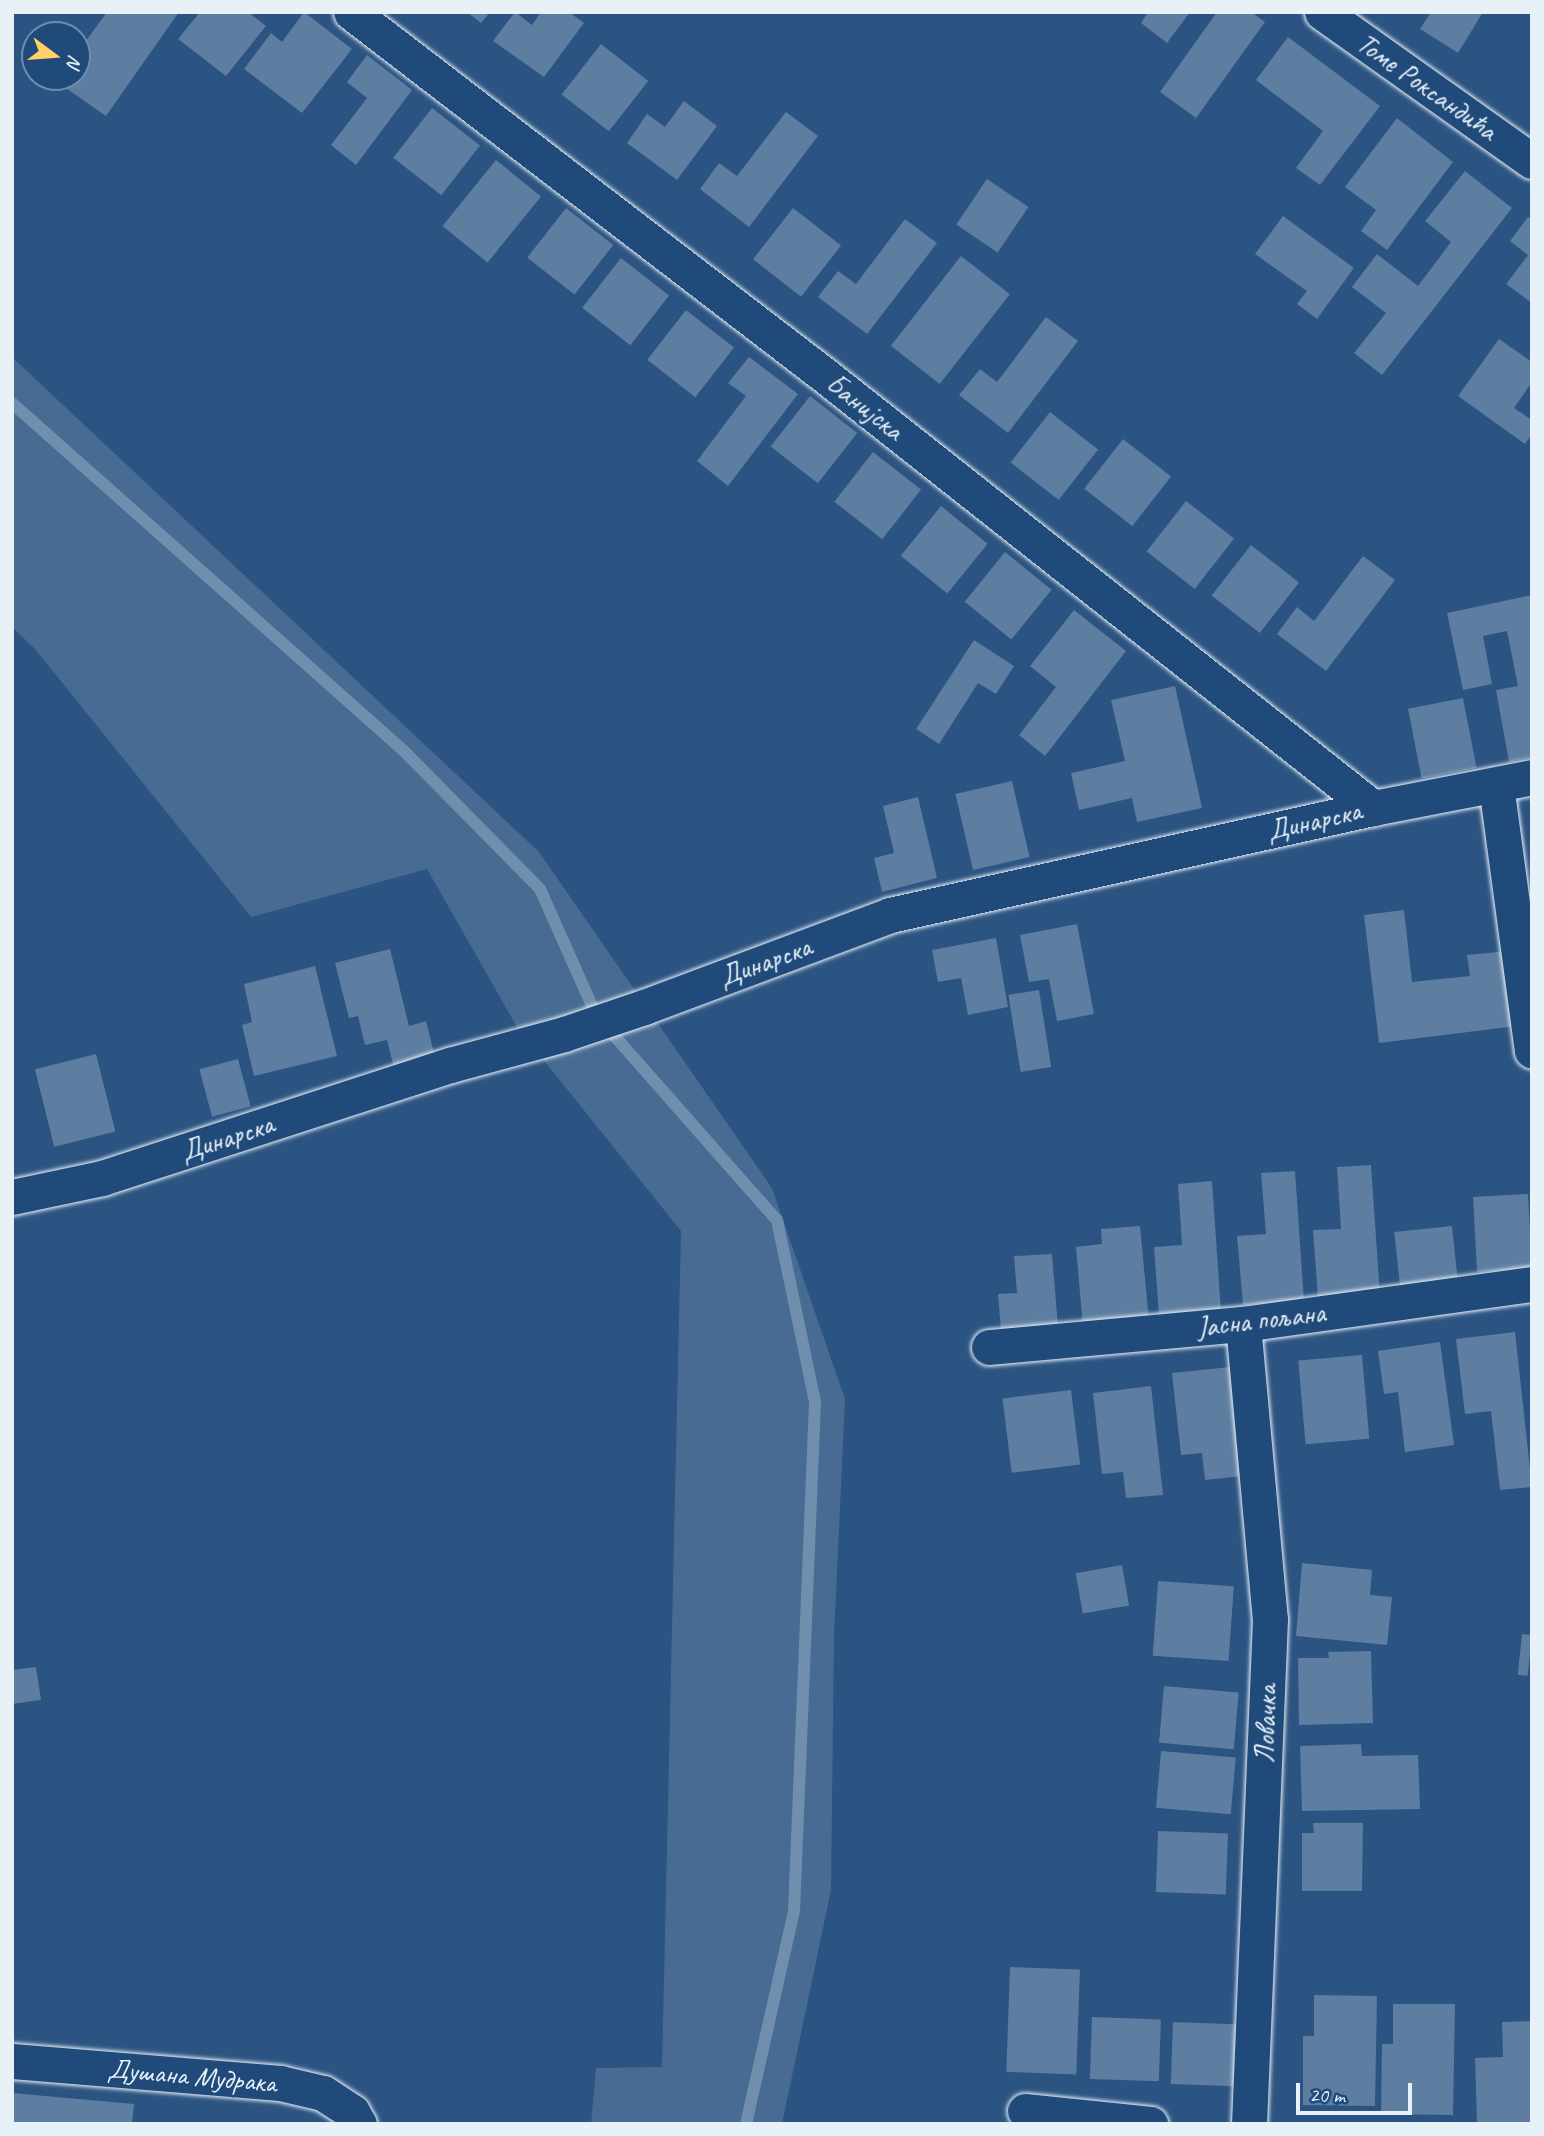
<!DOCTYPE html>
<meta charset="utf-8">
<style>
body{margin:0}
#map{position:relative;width:1544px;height:2136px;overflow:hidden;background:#2b5482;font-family:Caveat,sans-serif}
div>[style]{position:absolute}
.green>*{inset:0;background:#476b93}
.stream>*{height:12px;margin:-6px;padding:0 6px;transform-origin:6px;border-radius:6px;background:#708ead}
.building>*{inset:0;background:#5d7da1;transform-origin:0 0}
.roads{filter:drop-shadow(0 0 2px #e8f1f8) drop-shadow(0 0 2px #e8f1f8)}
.minor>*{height:35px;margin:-17.5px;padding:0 17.5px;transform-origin:17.5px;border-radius:17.5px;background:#1f4a7a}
span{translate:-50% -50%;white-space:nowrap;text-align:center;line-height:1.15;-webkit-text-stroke:5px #1f4a7a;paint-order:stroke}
.street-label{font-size:28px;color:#e8f1f8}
.frame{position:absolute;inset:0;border:14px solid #e8f1f8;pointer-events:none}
.north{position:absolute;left:21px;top:21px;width:70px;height:70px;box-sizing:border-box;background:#1f4a7a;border:2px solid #6f8dac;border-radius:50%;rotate:106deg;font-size:19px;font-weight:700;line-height:28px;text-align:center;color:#e8f1f8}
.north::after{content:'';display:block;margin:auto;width:24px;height:32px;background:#ffd166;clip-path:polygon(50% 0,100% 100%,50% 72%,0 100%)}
.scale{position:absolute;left:1296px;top:2083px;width:116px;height:32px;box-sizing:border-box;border:4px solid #e8f1f8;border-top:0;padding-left:9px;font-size:21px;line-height:24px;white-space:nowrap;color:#e8f1f8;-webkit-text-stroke:5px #1f4a7a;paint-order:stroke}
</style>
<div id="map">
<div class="green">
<div style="clip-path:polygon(12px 357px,539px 852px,772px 1188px,845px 1399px,834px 1637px,831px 1890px,782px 2124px,591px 2124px,596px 2068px,662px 2067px,681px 1231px,517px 1027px,427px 869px,251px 917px,35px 649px,12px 627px)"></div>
</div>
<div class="stream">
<div style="left:12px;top:403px;width:523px;rotate:41.59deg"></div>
<div style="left:403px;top:750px;width:195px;rotate:45.4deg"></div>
<div style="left:540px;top:889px;width:138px;rotate:66deg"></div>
<div style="left:596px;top:1015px;width:273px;rotate:48.6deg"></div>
<div style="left:777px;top:1220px;width:186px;rotate:78.2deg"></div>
<div style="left:815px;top:1402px;width:509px;rotate:92.36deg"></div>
<div style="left:794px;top:1911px;width:218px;rotate:102.7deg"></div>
</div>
<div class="building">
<div style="clip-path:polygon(107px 12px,179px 12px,106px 116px,50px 77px,77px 77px,77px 47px,80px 49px)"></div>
<div style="clip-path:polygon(200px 12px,248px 12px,266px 26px,226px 76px,178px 39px)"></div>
<div style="clip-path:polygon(304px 12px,352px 49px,302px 113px,244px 69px,271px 33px,282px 42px)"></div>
<div style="clip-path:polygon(467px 12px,490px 12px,481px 23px)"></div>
<div style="clip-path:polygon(515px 12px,532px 25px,541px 12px,569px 12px,584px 23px,544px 77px,493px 41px)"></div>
<div style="clip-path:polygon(1148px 12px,1190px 12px,1167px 43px,1141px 23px)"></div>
<div style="clip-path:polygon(1217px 12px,1251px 12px,1265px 22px,1196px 118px,1160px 92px)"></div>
<div style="clip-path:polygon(1431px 12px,1483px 12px,1458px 53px,1420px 29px)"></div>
<div style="clip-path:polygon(1288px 37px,1380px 106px,1320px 185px,1296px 168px,1323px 131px,1256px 80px)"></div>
<div style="left:601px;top:44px;width:60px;height:64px;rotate:38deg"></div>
<div style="clip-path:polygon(367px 55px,412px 90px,356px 165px,331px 145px,367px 98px,347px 82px)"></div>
<div style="clip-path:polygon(684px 101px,717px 126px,677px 180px,627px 143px,647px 114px,665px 127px)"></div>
<div style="left:432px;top:108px;width:61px;height:63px;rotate:38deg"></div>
<div style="clip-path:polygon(786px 112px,818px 136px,749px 227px,700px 189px,719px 163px,737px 176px)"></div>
<div style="clip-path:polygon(1397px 118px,1453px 162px,1387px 250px,1361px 231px,1376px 210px,1345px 187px)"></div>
<div style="left:496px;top:160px;width:58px;height:85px;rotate:39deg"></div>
<div style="clip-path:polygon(1465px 171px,1512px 208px,1382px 375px,1354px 353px,1386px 313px,1352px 287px,1377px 254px,1418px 286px,1451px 242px,1425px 221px)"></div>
<div style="left:987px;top:179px;width:50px;height:55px;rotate:34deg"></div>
<div style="left:566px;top:208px;width:60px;height:63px;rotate:38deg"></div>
<div style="left:793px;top:208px;width:61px;height:65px;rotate:38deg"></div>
<div style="clip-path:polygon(1283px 216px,1354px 268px,1317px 319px,1297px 304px,1307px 291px,1255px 254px)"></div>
<div style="clip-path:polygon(1528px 217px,1532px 219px,1532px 303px,1506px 284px,1528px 255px,1510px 241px)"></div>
<div style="clip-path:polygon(905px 219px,937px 243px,867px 334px,818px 297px,838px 271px,856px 284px)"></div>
<div style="left:961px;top:256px;width:62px;height:114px;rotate:38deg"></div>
<div style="left:621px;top:258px;width:61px;height:63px;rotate:38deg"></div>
<div style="left:686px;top:310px;width:61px;height:63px;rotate:38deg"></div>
<div style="clip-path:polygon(1046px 317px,1078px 341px,1008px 433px,959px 395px,980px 369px,997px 382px)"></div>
<div style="clip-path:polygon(1499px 339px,1532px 362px,1532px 382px,1514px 408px,1532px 420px,1532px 434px,1525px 444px,1458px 396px)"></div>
<div style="clip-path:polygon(749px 357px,798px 394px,728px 486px,697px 461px,746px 396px,728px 383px)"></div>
<div style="left:810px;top:396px;width:60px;height:64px;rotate:38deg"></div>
<div style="left:1050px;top:412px;width:61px;height:64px;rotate:38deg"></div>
<div style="left:1123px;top:439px;width:61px;height:63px;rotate:38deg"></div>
<div style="left:873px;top:452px;width:61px;height:63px;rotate:38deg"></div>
<div style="left:1186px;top:501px;width:61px;height:64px;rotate:38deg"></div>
<div style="left:941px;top:506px;width:60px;height:64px;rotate:39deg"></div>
<div style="left:1251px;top:545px;width:61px;height:64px;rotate:38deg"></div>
<div style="left:1005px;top:552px;width:60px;height:64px;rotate:39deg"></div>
<div style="clip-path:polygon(1363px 556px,1395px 580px,1326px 671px,1277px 634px,1297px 607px,1314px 621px)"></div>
<div style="clip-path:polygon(1532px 595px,1532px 757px,1509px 762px,1496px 690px,1518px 686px,1507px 631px,1483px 636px,1492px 684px,1463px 690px,1447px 613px)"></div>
<div style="clip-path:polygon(1074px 610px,1126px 651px,1045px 756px,1019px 735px,1056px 687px,1030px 666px)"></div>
<div style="clip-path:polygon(974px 640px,1014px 666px,996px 694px,978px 683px,939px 744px,916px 729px)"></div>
<div style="clip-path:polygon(1175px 686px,1202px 808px,1137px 822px,1132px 798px,1079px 810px,1071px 773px,1125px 761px,1111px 700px)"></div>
<div style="left:1463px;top:698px;width:71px;height:56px;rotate:79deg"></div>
<div style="left:1012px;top:781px;width:78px;height:58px;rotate:77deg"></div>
<div style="clip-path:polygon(918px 797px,937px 878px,882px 892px,874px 858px,894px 853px,883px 806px)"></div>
<div style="clip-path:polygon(1404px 910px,1412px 982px,1470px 976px,1467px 955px,1508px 951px,1517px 1026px,1379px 1043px,1364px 915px)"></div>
<div style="clip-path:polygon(1077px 924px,1094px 1014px,1057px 1021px,1049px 979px,1029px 982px,1020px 935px)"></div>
<div style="clip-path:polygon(996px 938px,1008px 1007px,968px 1015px,961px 978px,938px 982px,932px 950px)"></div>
<div style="clip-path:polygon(390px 949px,409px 1026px,426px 1021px,435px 1057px,394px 1068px,387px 1040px,365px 1045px,358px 1016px,349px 1018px,335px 963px)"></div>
<div style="clip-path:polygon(315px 966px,337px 1056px,254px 1076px,242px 1025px,252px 1022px,244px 984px)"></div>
<div style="left:1039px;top:990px;width:78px;height:31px;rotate:81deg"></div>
<div style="left:96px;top:1054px;width:80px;height:63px;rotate:76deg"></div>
<div style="left:238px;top:1059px;width:49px;height:40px;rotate:75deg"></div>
<div style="clip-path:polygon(1371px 1165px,1380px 1295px,1318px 1299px,1313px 1230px,1341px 1229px,1337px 1167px)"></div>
<div style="clip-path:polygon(1295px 1171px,1304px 1301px,1243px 1305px,1237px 1236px,1266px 1234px,1261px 1173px)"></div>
<div style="clip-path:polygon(1212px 1181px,1221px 1311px,1159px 1316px,1154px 1247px,1182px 1245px,1178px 1184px)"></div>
<div style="left:1528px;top:1194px;width:75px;height:55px;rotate:87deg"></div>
<div style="clip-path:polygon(1140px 1226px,1149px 1321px,1083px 1327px,1076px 1247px,1102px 1244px,1101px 1229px)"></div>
<div style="left:1452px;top:1226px;width:54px;height:58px;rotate:84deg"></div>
<div style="clip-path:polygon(1052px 1254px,1058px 1327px,1001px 1331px,998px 1294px,1017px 1293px,1014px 1256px)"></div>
<div style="clip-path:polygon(1515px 1332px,1532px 1487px,1500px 1490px,1491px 1411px,1465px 1414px,1456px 1339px)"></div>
<div style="clip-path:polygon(1440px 1342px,1454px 1445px,1405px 1452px,1398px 1392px,1384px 1394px,1378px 1351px)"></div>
<div style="left:1362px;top:1355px;width:84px;height:64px;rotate:85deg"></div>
<div style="clip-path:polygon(1230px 1367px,1242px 1476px,1205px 1480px,1202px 1453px,1181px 1455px,1172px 1373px)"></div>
<div style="clip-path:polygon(1151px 1386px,1163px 1495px,1126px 1498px,1123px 1472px,1102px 1474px,1093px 1393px)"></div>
<div style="left:1071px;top:1390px;width:75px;height:69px;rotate:83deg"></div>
<div style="clip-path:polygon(1302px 1563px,1372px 1570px,1370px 1595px,1392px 1597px,1387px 1645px,1296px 1636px)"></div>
<div style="left:1122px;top:1565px;width:41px;height:47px;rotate:80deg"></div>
<div style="left:1158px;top:1581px;width:76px;height:75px;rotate:4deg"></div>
<div style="left:1522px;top:1634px;width:10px;height:41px;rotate:6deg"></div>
<div style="clip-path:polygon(1371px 1651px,1373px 1723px,1299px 1725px,1298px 1658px,1329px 1658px,1328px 1652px)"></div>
<div style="clip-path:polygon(36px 1667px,41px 1700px,12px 1704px,12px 1670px)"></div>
<div style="left:1164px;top:1686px;width:75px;height:57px;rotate:5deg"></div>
<div style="clip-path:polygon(1361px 1744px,1362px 1756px,1418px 1755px,1420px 1809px,1302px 1811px,1300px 1746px)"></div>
<div style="left:1161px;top:1751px;width:75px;height:57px;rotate:5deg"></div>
<div style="clip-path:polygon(1313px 1823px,1363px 1823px,1362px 1891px,1302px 1891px,1302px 1833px,1314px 1833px)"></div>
<div style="left:1158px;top:1831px;width:70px;height:61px;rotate:2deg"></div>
<div style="left:1010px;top:1967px;width:70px;height:105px;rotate:2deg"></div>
<div style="clip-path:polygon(1314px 1995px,1377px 1996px,1375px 2106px,1303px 2105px,1303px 2036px,1314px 2036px)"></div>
<div style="clip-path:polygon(1393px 2004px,1455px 2004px,1453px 2115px,1381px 2114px,1382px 2044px,1393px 2044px)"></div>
<div style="left:1092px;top:2017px;width:69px;height:62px;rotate:2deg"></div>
<div style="clip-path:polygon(1532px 2021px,1532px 2124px,1477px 2124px,1475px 2058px,1503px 2057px,1502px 2022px)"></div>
<div style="left:1173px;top:2022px;width:70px;height:62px;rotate:2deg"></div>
<div style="clip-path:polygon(12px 2093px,134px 2104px,132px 2124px,12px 2124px)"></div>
</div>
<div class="roads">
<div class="minor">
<div style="left:351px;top:12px;width:595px;rotate:37.49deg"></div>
<div style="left:823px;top:374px;width:701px;rotate:38.28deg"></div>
<div style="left:1322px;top:12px;width:257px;rotate:35.4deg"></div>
<div style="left:1496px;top:785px;width:268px;rotate:82.3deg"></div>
<div style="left:12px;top:1197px;width:92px;rotate:-11.9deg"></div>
<div style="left:102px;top:1178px;width:366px;rotate:-18deg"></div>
<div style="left:450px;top:1065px;width:118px;rotate:-15.2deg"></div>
<div style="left:564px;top:1034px;width:84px;rotate:-18.6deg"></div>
<div style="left:644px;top:1007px;width:263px;rotate:-20.5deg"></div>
<div style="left:890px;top:915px;width:495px;rotate:-12.5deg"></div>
<div style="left:1373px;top:808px;width:162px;rotate:-11deg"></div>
<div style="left:1243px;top:1324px;width:296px;rotate:84.8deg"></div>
<div style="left:1270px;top:1619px;width:505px;rotate:92.38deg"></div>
<div style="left:989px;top:1347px;width:255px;rotate:-5.2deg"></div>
<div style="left:1243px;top:1324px;width:292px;rotate:-7.9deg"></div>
<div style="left:12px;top:2061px;width:269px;rotate:4.7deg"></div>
<div style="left:280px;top:2083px;width:44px;rotate:13.1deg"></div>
<div style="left:323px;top:2093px;width:35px;rotate:33deg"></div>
<div style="left:352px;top:2112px;width:14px;rotate:60deg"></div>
<div style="left:1025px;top:2111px;width:126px;rotate:5.9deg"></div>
</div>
</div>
<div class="street-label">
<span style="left:1427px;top:87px;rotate:35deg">Томе Роксандића</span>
<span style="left:865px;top:407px;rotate:38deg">Банијска</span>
<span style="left:1314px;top:821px;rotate:-13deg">Динарска</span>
<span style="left:765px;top:962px;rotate:-20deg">Динарска</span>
<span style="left:227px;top:1138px;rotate:-18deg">Динарска</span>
<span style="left:1261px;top:1320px;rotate:-7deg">Јасна пољана</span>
<span style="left:1266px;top:1724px;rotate:-88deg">Ловачка</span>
<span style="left:192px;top:2076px;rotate:5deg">Душана Мудрака</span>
</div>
<div class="frame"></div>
<div class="north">N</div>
<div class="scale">20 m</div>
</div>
